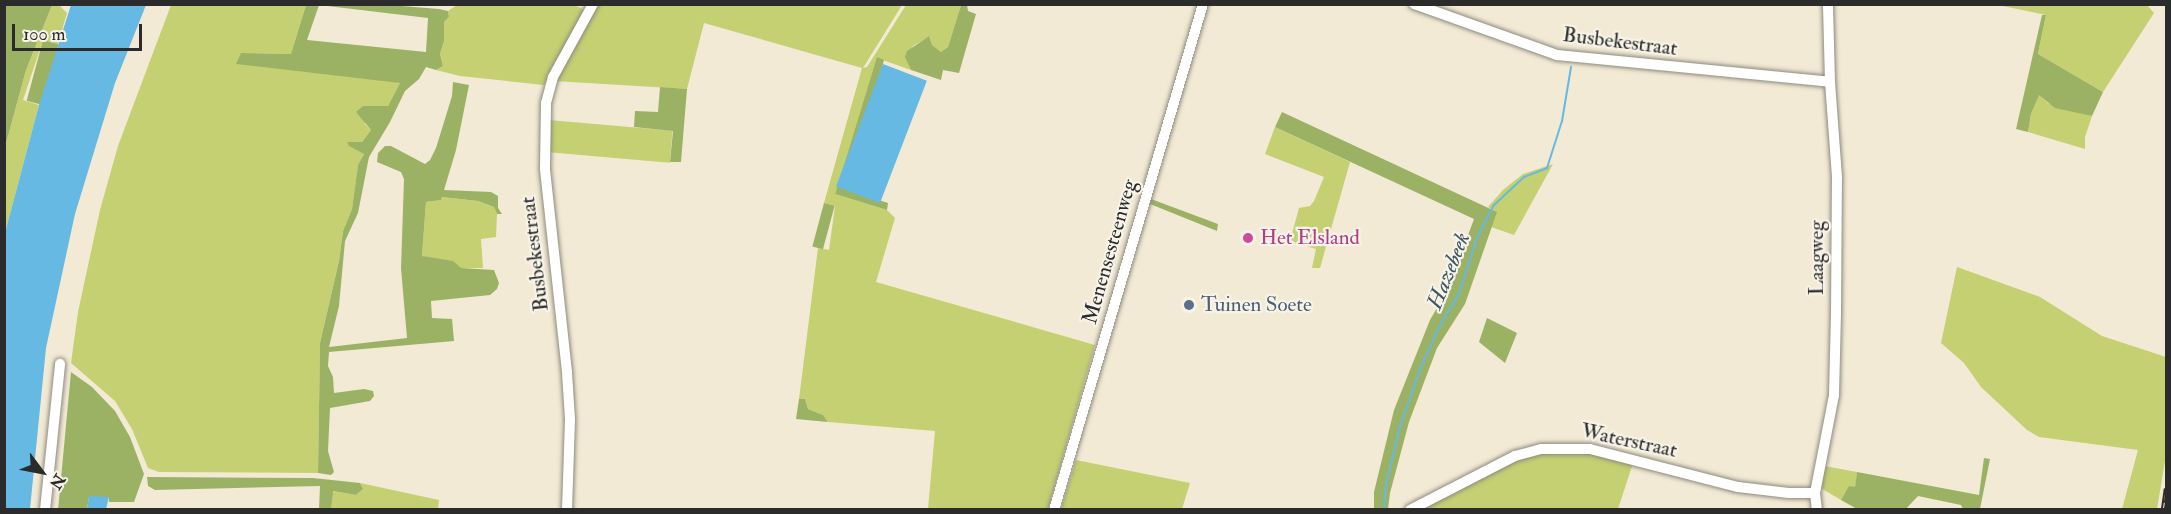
<!DOCTYPE html>
<style>
body{margin:0}
#map{position:relative;width:2171px;height:514px;overflow:hidden;background:#f2ead4;font-family:"IM FELL Double Pica",serif}
div>[style]{position:absolute}
.green>*{inset:0;background:#c4d072;transform-origin:0 0}
.forest>*{inset:0;background:#9bb264;transform-origin:0 0}
.water>*{inset:0;background:#66b9e2;transform-origin:0 0}
.stream>*{height:2px;margin:-1px;padding:0 1px;transform-origin:1px;border-radius:1px;background:#66b9e2}
.roads{filter:drop-shadow(0 0 2px #8e8a80) drop-shadow(0 0 2px #8e8a80)}
.minor>*{height:10px;margin:-5px;padding:0 5px;transform-origin:5px;border-radius:5px;background:#fff}
.rail>*{height:4.5px;margin-top:-2.25px;transform-origin:0;background:repeating-linear-gradient(90deg,#f7f3e8 0 7px,#2b2b2b 0 14px);box-sizing:border-box;border-block:2px solid #2b2b2b}
.dots>*{width:16px;height:16px;translate:-50% -50%;box-sizing:border-box;border:3px solid #f7f3e8;border-radius:50%}
span{translate:-50% -50%;white-space:nowrap;text-align:center;line-height:1.15;-webkit-text-stroke:4.5px #f7f3e8;paint-order:stroke}
.street-label{font-size:21px;color:#2b2b2b}
.hotel-label{font-size:21px;color:#b23c85}
.left{translate:0 -50%;text-align:left}
.service-label{font-size:21px;color:#4e5e75}
.water-label{font-size:22px;color:#3d5662;font-style:italic}
.frame{position:absolute;inset:0;border:6px solid #2b2b2b;pointer-events:none}
.north{position:absolute;left:12px;top:442px;width:60px;height:60px;-webkit-text-stroke:4px #f7f3e8;paint-order:stroke;rotate:122deg;font-size:16px;font-weight:700;line-height:24px;text-align:center;color:#2b2b2b}
.north::after{content:'';display:block;margin:auto;width:21px;height:27px;background:#2b2b2b;clip-path:polygon(50% 0,100% 100%,50% 72%,0 100%)}
.scale{position:absolute;left:12px;top:24px;width:130px;height:27px;box-sizing:border-box;border:3px solid #2b2b2b;border-top:0;padding-left:8px;font-size:18px;line-height:21px;white-space:nowrap;color:#2b2b2b;-webkit-text-stroke:4px #f7f3e8;paint-order:stroke}
</style>
<div id="map">
<div class="green">
<div style="clip-path:polygon(1993px 4px,2146px 4px,2154px 13px,2103px 92px,2038px 54px,2046px 15px)"></div>
<div style="clip-path:polygon(52px 5px,59px 5px,67px 13px,58px 44px,43px 40px,23px 100px,39px 105px,5px 233px,5px 147px,26px 70px)"></div>
<div style="clip-path:polygon(171px 5px,306px 5px,291px 54px,241px 53px,400px 83px,388px 106px,363px 106px,365px 124px,371px 130px,362px 142px,348px 142px,364px 153px,358px 166px,352px 209px,343px 231px,339px 261px,320px 343px,318px 473px,159px 472px,148px 468px,132px 429px,115px 401px,71px 363px,78px 312px,100px 210px,118px 146px)"></div>
<div style="clip-path:polygon(457px 5px,574px 5px,587px 11px,544px 85px,460px 76px,436px 70px,443px 66px,440px 54px,444px 41px,444px 22px,449px 17px,448px 11px)"></div>
<div style="clip-path:polygon(596px 5px,902px 5px,863px 68px,867px 67px,906px 5px,961px 5px,948px 47px,941px 52px,932px 45px,929px 37px,913px 46px,906px 57px,911px 70px,877px 58px,835px 194px,887px 210px,895px 218px,876px 282px,1095px 345px,1048px 509px,928px 509px,935px 431px,828px 422px,823px 415px,808px 409px,805px 399px,799px 399px,818px 248px,829px 250px,835px 206px,824px 203px,862px 68px,704px 23px,687px 89px,554px 81px)"></div>
<div style="clip-path:polygon(2039px 94px,2048px 103px,2092px 116px,2085px 137px,2085px 149px,2028px 132px,2031px 114px)"></div>
<div style="left:549px;top:120px;width:124px;height:32px;rotate:5deg"></div>
<div style="clip-path:polygon(1275px 127px,1350px 162px,1320px 268px,1312px 268px,1316px 249px,1290px 241px,1299px 208px,1310px 206px,1314px 201px,1324px 177px,1265px 154px)"></div>
<div style="clip-path:polygon(1553px 164px,1514px 235px,1491px 227px,1496px 212px,1488px 207px,1503px 190px,1523px 174px)"></div>
<div style="clip-path:polygon(442px 197px,478px 201px,494px 207px,497px 214px,496px 237px,481px 239px,483px 268px,461px 268px,422px 256px,426px 202px,441px 200px)"></div>
<div style="clip-path:polygon(1957px 267px,2040px 297px,2102px 336px,2166px 357px,2166px 455px,2157px 509px,2122px 509px,2138px 450px,2039px 437px,2027px 430px,1981px 387px,1964px 363px,1941px 343px)"></div>
<div style="clip-path:polygon(1540px 452px,1587px 452px,1633px 463px,1618px 509px,1416px 510px,1521px 457px)"></div>
<div style="clip-path:polygon(1076px 460px,1190px 483px,1182px 509px,1061px 509px)"></div>
<div style="clip-path:polygon(1824px 466px,1857px 472px,1855px 488px,1849px 487px,1841px 500px,1819px 487px)"></div>
<div style="clip-path:polygon(360px 483px,439px 500px,438px 509px,331px 510px,332px 491px,356px 495px,363px 489px)"></div>
</div>
<div class="forest">
<div style="clip-path:polygon(5px 4px,52px 5px,26px 70px,5px 147px)"></div>
<div style="clip-path:polygon(evenodd,306px 5px,389px 5px,439px 9px,448px 11px,449px 17px,444px 22px,444px 41px,440px 54px,443px 66px,436px 70px,426px 67px,419px 79px,405px 91px,390px 122px,369px 157px,358px 213px,345px 241px,339px 306px,329px 347px,407px 338px,401px 268px,404px 179px,401px 172px,377px 162px,378px 153px,385px 146px,391px 146px,425px 164px,430px 160px,436px 148px,452px 96px,453px 82px,469px 85px,456px 150px,444px 190px,491px 192px,498px 196px,498px 208px,502px 214px,497px 214px,494px 207px,478px 201px,442px 197px,441px 200px,426px 202px,422px 256px,453px 261px,461px 268px,494px 270px,499px 283px,497px 289px,490px 295px,431px 301px,432px 318px,452px 319px,454px 341px,329px 352px,328px 366px,333px 377px,334px 393px,364px 389px,373px 391px,374px 396px,370px 401px,330px 408px,328px 451px,334px 472px,331px 475px,318px 473px,320px 343px,339px 261px,343px 231px,352px 209px,358px 165px,364px 154px,349px 146px,347px 142px,362px 142px,371px 130px,356px 112px,363px 106px,388px 106px,400px 83px,236px 64px,241px 53px,291px 54px,306px 5px,319px 5px,428px 18px,426px 52px,307px 40px,319px 5px)"></div>
<div style="clip-path:polygon(961px 5px,967px 5px,968px 11px,976px 14px,959px 73px,943px 70px,941px 80px,911px 70px,905px 57px,907px 51px,925px 39px,929px 36px,932px 45px,941px 52px,948px 47px)"></div>
<div style="clip-path:polygon(2042px 15px,2046px 15px,2038px 54px,2103px 92px,2092px 116px,2055px 108px,2039px 95px,2031px 114px,2028px 132px,2016px 129px)"></div>
<div style="left:43px;top:40px;width:16px;height:63px;rotate:15deg"></div>
<div style="clip-path:polygon(877px 57px,884px 60px,883px 64px,845px 189px,888px 203px,887px 210px,835px 194px)"></div>
<div style="clip-path:polygon(660px 87px,687px 89px,681px 162px,670px 162px,673px 131px,634px 127px,635px 111px,658px 112px)"></div>
<div style="clip-path:polygon(1282px 112px,1497px 212px,1465px 304px,1437px 348px,1409px 422px,1390px 493px,1388px 509px,1374px 509px,1374px 492px,1394px 410px,1430px 320px,1448px 289px,1474px 219px,1275px 127px)"></div>
<div style="clip-path:polygon(1151px 199px,1218px 224px,1217px 231px,1150px 204px)"></div>
<div style="left:824px;top:203px;width:11px;height:45px;rotate:15deg"></div>
<div style="clip-path:polygon(1487px 318px,1517px 333px,1505px 363px,1479px 342px)"></div>
<div style="clip-path:polygon(71px 372px,92px 387px,115px 411px,130px 437px,144px 474px,134px 502px,109px 502px,109px 497px,89px 497px,87px 509px,58px 510px)"></div>
<div style="clip-path:polygon(799px 399px,805px 399px,808px 409px,823px 415px,828px 422px,796px 419px)"></div>
<div style="clip-path:polygon(1984px 458px,1990px 459px,1980px 509px,1963px 509px,1961px 505px,1918px 496px,1905px 510px,1857px 509px,1841px 500px,1849px 486px,1855px 487px,1857px 472px,1979px 495px)"></div>
<div style="clip-path:polygon(147px 477px,313px 478px,360px 483px,363px 489px,356px 495px,333px 491px,331px 509px,319px 509px,320px 486px,155px 490px,148px 486px)"></div>
</div>
<div class="water">
<div style="clip-path:polygon(71px 5px,146px 5px,115px 83px,75px 214px,46px 348px,30px 509px,5px 509px,5px 233px,39px 105px)"></div>
<div style="left:883px;top:64px;width:47px;height:131px;rotate:21deg"></div>
<div style="clip-path:polygon(89px 496px,109px 497px,106px 509px,87px 509px)"></div>
</div>
<div class="stream">
<div style="left:1384px;top:510px;width:21px;rotate:-87deg"></div>
<div style="left:1385px;top:489px;width:65px;rotate:-76.6deg"></div>
<div style="left:1400px;top:426px;width:63px;rotate:-70.4deg"></div>
<div style="left:1421px;top:367px;width:42px;rotate:-65.9deg"></div>
<div style="left:1438px;top:329px;width:39px;rotate:-59deg"></div>
<div style="left:1458px;top:296px;width:61px;rotate:-71.9deg"></div>
<div style="left:1477px;top:238px;width:36px;rotate:-63deg"></div>
<div style="left:1493px;top:206px;width:42px;rotate:-43.1deg"></div>
<div style="left:1524px;top:177px;width:25px;rotate:-21deg"></div>
<div style="left:1547px;top:168px;width:49px;rotate:-72.3deg"></div>
<div style="left:1562px;top:121px;width:55px;rotate:-80.5deg"></div>
</div>
<div class="roads">
<div class="minor">
<div style="left:1414px;top:4px;width:152px;rotate:19.6deg"></div>
<div style="left:1557px;top:55px;width:274px;rotate:5.6deg"></div>
<div style="left:45px;top:510px;width:147px;rotate:-84.1deg"></div>
<div style="left:567px;top:510px;width:91px;rotate:-88.1deg"></div>
<div style="left:570px;top:419px;width:47px;rotate:-93.7deg"></div>
<div style="left:567px;top:372px;width:205px;rotate:-96.2deg"></div>
<div style="left:545px;top:168px;width:65px;rotate:-89.1deg"></div>
<div style="left:546px;top:103px;width:27px;rotate:-75deg"></div>
<div style="left:553px;top:77px;width:83px;rotate:-61.3deg"></div>
<div style="left:1054px;top:510px;width:527px;rotate:-73.59deg"></div>
<div style="left:1410px;top:510px;width:118px;rotate:-27.2deg"></div>
<div style="left:1515px;top:456px;width:27px;rotate:-15deg"></div>
<div style="left:1541px;top:449px;width:49px"></div>
<div style="left:1590px;top:449px;width:153px;rotate:14.4deg"></div>
<div style="left:1738px;top:487px;width:51px;rotate:6.7deg"></div>
<div style="left:1789px;top:493px;width:26px"></div>
<div style="left:1817px;top:510px;width:17px;rotate:-97deg"></div>
<div style="left:1815px;top:493px;width:100px;rotate:-79deg"></div>
<div style="left:1834px;top:395px;width:81px;rotate:-88.6deg"></div>
<div style="left:1836px;top:314px;width:137px;rotate:-89.6deg"></div>
<div style="left:1837px;top:177px;width:95px;rotate:-94.2deg"></div>
<div style="left:1830px;top:82px;width:78px;rotate:-91.5deg"></div>
</div>
</div>
<div class="rail">
<div style="left:2163px;top:510px;width:22px;rotate:-82deg"></div>
</div>
<div class="dots">
<div style="left:1248px;top:238px;background:#d1479c"></div>
<div style="left:1189px;top:305px;background:#5c6f8a"></div>
</div>
<div class="street-label">
<span style="left:1620px;top:42px;rotate:7deg">Busbekestraat</span>
<span style="left:1110px;top:252px;rotate:-74deg">Menensesteenweg</span>
<span style="left:535px;top:254px;rotate:-97deg">Busbekestraat</span>
<span style="left:1817px;top:258px;rotate:-90deg">Laagweg</span>
<span style="left:1629px;top:441px;rotate:12deg">Waterstraat</span>
</div>
<div class="hotel-label">
<span class="left" style="left:1260px;top:238px">Het Elsland</span>
</div>
<div class="service-label">
<span class="left" style="left:1201px;top:305px">Tuinen Soete</span>
</div>
<div class="water-label">
<span style="left:1449px;top:271px;rotate:-68deg">Hazebeek</span>
</div>
<div class="frame"></div>
<div class="north">N</div>
<div class="scale">100 m</div>
</div>
